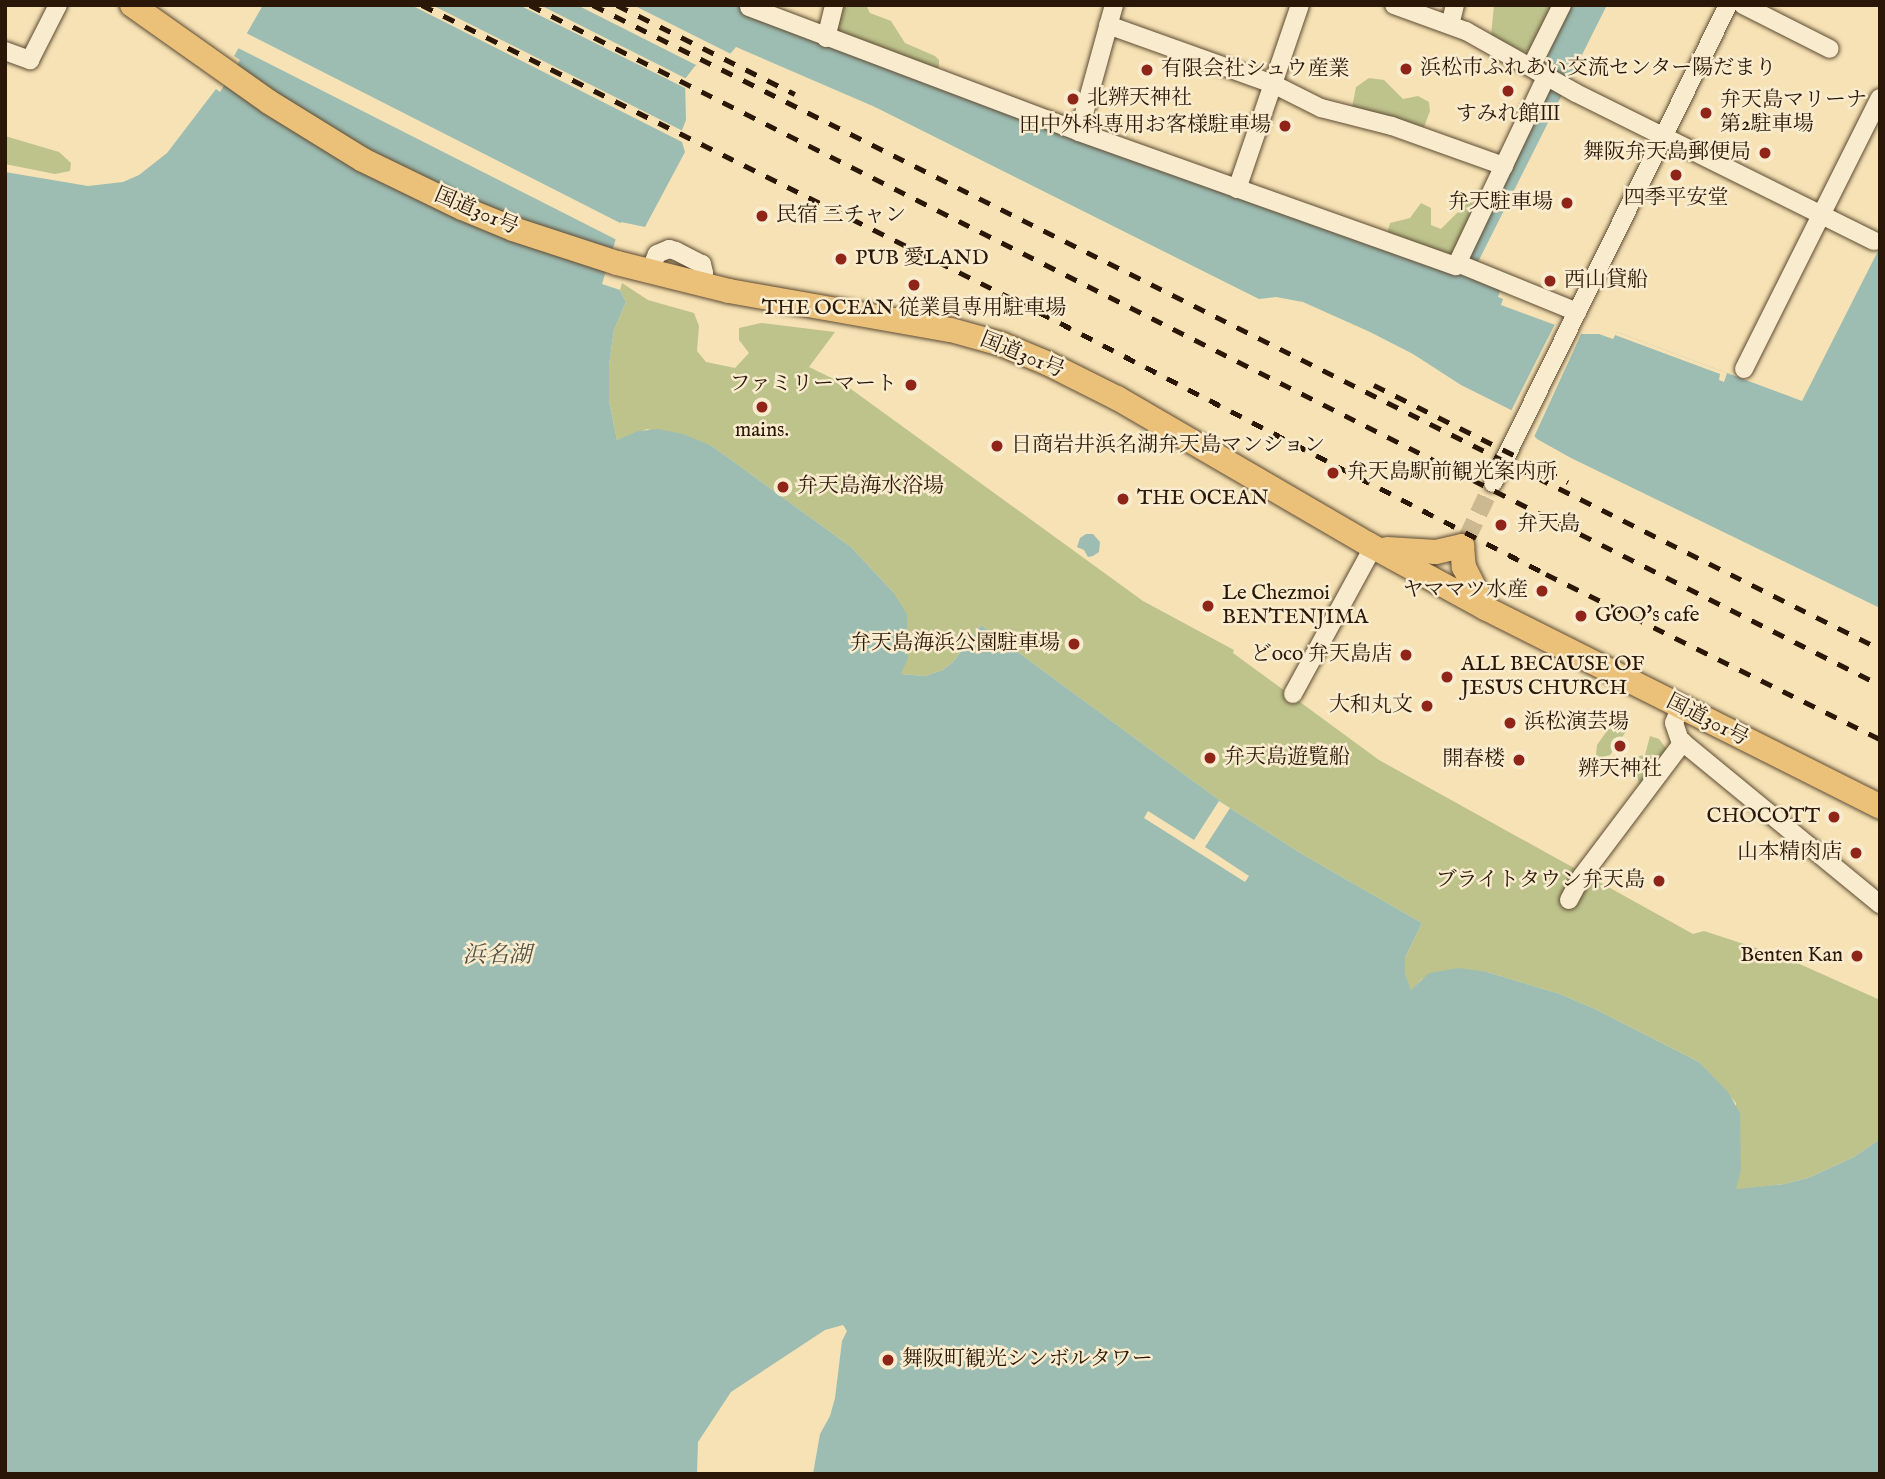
<!DOCTYPE html>
<meta charset="utf-8">
<style>
body{margin:0}
#map{position:relative;width:1885px;height:1479px;overflow:hidden;background:#f6e2b4;font-family:"IM FELL English","Noto Serif JP",serif}
div>[style]{position:absolute}
.green>*{inset:0;background:#bec38c}
.water>*{inset:0;background:#9dbdb3}
.pier>*{inset:0;background:#f6e2b4}
.minor-tunnel>*{height:18px;margin-top:-9px;transform-origin:0;background:repeating-linear-gradient(90deg,#cdb991 0 18px,transparent 0 27px)}
.roads{filter:drop-shadow(0 0 2px #5d4a32) drop-shadow(0 0 2px #5d4a32)}
.minor>*{height:18px;margin:-9px;padding:0 9px;transform-origin:9px;border-radius:9px;background:#f9ecce}
.highway>*{height:24px;margin:-12px;padding:0 12px;transform-origin:12px;border-radius:12px;background:#ebc17a}
.rail>*{height:4.5px;margin-top:-2.25px;transform-origin:0;background:repeating-linear-gradient(90deg,#2a1707 0 12px,transparent 0 24px)}
.dots>*{width:19px;height:19px;translate:-50% -50%;box-sizing:border-box;border:4px solid #f9ecce;border-radius:50%}
span{translate:-50% -50%;white-space:nowrap;text-align:center;line-height:1.15;-webkit-text-stroke:5px #f9ecce;paint-order:stroke}
.poi-label{font-size:21px;color:#2a1707}
.left{translate:0 -50%;text-align:left}
.right{translate:-100% -50%;text-align:right}
.street-label{font-size:21px;color:#2a1707}
.water-label{font-size:23px;color:#525143;font-style:italic}
.frame{position:absolute;inset:0;border:7px solid #2a1707;pointer-events:none}
</style>
<div id="map">
<div class="green">
<div style="clip-path:polygon(838px 5px,866px 5px,870px 13px,891px 21px,905px 43px,935px 56px,939px 60px,939px 67px,934px 70px,838px 36px,835px 25px)"></div>
<div style="clip-path:polygon(1494px 5px,1554px 5px,1532px 49px,1524px 52px,1491px 35px)"></div>
<div style="clip-path:polygon(1369px 78px,1384px 80px,1403px 99px,1418px 96px,1429px 102px,1430px 111px,1424px 127px,1420px 129px,1352px 108px,1356px 87px)"></div>
<div style="clip-path:polygon(5px 136px,59px 152px,71px 163px,70px 171px,55px 174px,5px 164px)"></div>
<div style="clip-path:polygon(1469px 201px,1476px 207px,1453px 256px,1387px 234px,1390px 223px,1410px 218px,1421px 203px,1431px 208px,1431px 225px,1441px 229px)"></div>
<div style="clip-path:polygon(622px 283px,648px 300px,694px 313px,699px 326px,697px 351px,706px 362px,735px 368px,749px 353px,739px 340px,739px 328px,761px 323px,835px 332px,809px 367px,844px 384px,1143px 601px,1234px 650px,1233px 653px,1379px 760px,1693px 934px,1704px 931px,1784px 957px,1880px 1000px,1880px 1139px,1854px 1157px,1808px 1178px,1784px 1184px,1734px 1190px,1736px 1103px,1699px 1062px,1595px 1009px,1560px 994px,1487px 972px,1422px 979px,1411px 991px,1405px 973px,1405px 958px,1422px 923px,1302px 854px,1230px 808px,981px 625px,953px 662px,943px 670px,925px 676px,901px 674px,893px 592px,851px 547px,712px 446px,647px 429px,617px 440px,609px 401px,609px 365px,614px 330px,626px 302px,620px 290px)"></div>
<div style="clip-path:polygon(1625px 717px,1631px 720px,1629px 727px,1610px 755px,1599px 758px,1596px 755px,1597px 745px,1614px 721px,1621px 722px)"></div>
<div style="clip-path:polygon(1650px 736px,1659px 739px,1668px 751px,1640px 787px,1632px 757px,1645px 755px)"></div>
</div>
<div class="water">
<div style="clip-path:polygon(263px 5px,740px 5px,746px 12px,1457px 274px,1556px 69px,1546px 63px,1546px 58px,1572px 5px,1607px 5px,1471px 276px,1501px 288px,1498px 297px,1503px 299px,1501px 305px,1580px 334px,1599px 334px,1613px 339px,1617px 332px,1802px 401px,1880px 247px,1880px 608px,1571px 458px,1537px 439px,1511px 410px,1461px 385px,1413px 354px,1370px 332px,1303px 302px,1276px 297px,1259px 299px,875px 107px,736px 47px,730px 54px,695px 66px,685px 79px,686px 120px,680px 135px,685px 152px,645px 227px,621px 222px,602px 284px,620px 290px,626px 302px,614px 330px,609px 365px,609px 401px,617px 440px,638px 431px,658px 429px,683px 434px,712px 446px,851px 547px,893px 592px,907px 614px,908px 658px,901px 674px,925px 676px,943px 670px,953px 662px,981px 625px,1230px 808px,1302px 854px,1422px 923px,1405px 958px,1405px 973px,1411px 990px,1429px 973px,1459px 968px,1487px 972px,1560px 994px,1595px 1009px,1699px 1062px,1728px 1092px,1740px 1113px,1741px 1170px,1736px 1189px,1784px 1184px,1808px 1178px,1854px 1157px,1880px 1139px,1880px 1474px,813px 1474px,820px 1434px,830px 1416px,835px 1398px,842px 1341px,847px 1331px,843px 1325px,825px 1330px,731px 1392px,698px 1442px,697px 1474px,5px 1474px,5px 172px,88px 186px,123px 182px,139px 175px,167px 153px,216px 89px,220px 92px,240px 60px,234px 56px)"></div>
<div style="clip-path:polygon(1086px 534px,1093px 534px,1100px 542px,1099px 552px,1093px 556px,1088px 557px,1084px 550px,1077px 547px,1080px 538px)"></div>
</div>
<div class="pier">
<div style="clip-path:polygon(411px 5px,432px 5px,685px 132px,686px 144px)"></div>
<div style="clip-path:polygon(519px 5px,540px 5px,689px 80px,687px 89px)"></div>
<div style="clip-path:polygon(577px 5px,633px 5px,733px 55px,702px 68px)"></div>
<div style="clip-path:polygon(246px 33px,632px 229px,623px 226px,619px 241px,238px 48px)"></div>
<div style="clip-path:polygon(1556px 322px,1583px 330px,1534px 437px,1527px 433px,1510px 413px)"></div>
<div style="clip-path:polygon(1617px 332px,1727px 373px,1724px 382px,1719px 380px,1720px 374px,1615px 335px)"></div>
<div style="clip-path:polygon(1219px 801px,1230px 808px,1205px 847px,1249px 876px,1245px 882px,1144px 818px,1148px 811px,1194px 840px)"></div>
</div>
<div class="minor-tunnel">
<div style="left:1467px;top:538px;width:61px;rotate:-64.7deg"></div>
</div>
<div class="roads">
<div class="minor">
<div style="left:1394px;top:5px;width:77px;rotate:19.9deg"></div>
<div style="left:1466px;top:31px;width:126px;rotate:29.4deg"></div>
<div style="left:1576px;top:93px;width:333px;rotate:26.4deg"></div>
<div style="left:1743px;top:5px;width:97px;rotate:26.8deg"></div>
<div style="left:749px;top:7px;width:353px;rotate:20.7deg"></div>
<div style="left:1079px;top:132px;width:400px;rotate:19.6deg"></div>
<div style="left:1456px;top:266px;width:212px;rotate:-64.5deg"></div>
<div style="left:1108px;top:25px;width:175px;rotate:19.7deg"></div>
<div style="left:1273px;top:84px;width:54px;rotate:26.6deg"></div>
<div style="left:1321px;top:108px;width:73px;rotate:14.2deg"></div>
<div style="left:1392px;top:126px;width:119px;rotate:19.7deg"></div>
<div style="left:1450px;top:25px;width:21px;rotate:-76deg"></div>
<div style="left:826px;top:38px;width:34px;rotate:-76deg"></div>
<div style="left:5px;top:51px;width:27px;rotate:20deg"></div>
<div style="left:30px;top:60px;width:62px;rotate:-63deg"></div>
<div style="left:1532px;top:65px;width:67px;rotate:-63.4deg"></div>
<div style="left:1079px;top:132px;width:132px;rotate:-74.6deg"></div>
<div style="left:1237px;top:189px;width:194px;rotate:-71.1deg"></div>
<div style="left:1457px;top:263px;width:130px;rotate:22.2deg"></div>
<div style="left:650px;top:271px;width:18px;rotate:-68deg"></div>
<div style="left:657px;top:254px;width:13px;rotate:-23deg"></div>
<div style="left:669px;top:249px;width:7px;rotate:16deg"></div>
<div style="left:676px;top:251px;width:29px;rotate:27deg"></div>
<div style="left:702px;top:264px;width:9px;rotate:77deg"></div>
<div style="left:704px;top:273px;width:11px;rotate:105deg"></div>
<div style="left:1744px;top:369px;width:303px;rotate:-63.4deg"></div>
<div style="left:1493px;top:483px;width:533px;rotate:-63.82deg"></div>
<div style="left:1293px;top:694px;width:167px;rotate:-61.4deg"></div>
<div style="left:1680px;top:708px;width:16px;rotate:112deg"></div>
<div style="left:1674px;top:723px;width:18px;rotate:71deg"></div>
<div style="left:1680px;top:740px;width:259px;rotate:39.4deg"></div>
<div style="left:1569px;top:900px;width:27px;rotate:-62deg"></div>
<div style="left:1582px;top:876px;width:168px;rotate:-53deg"></div>
</div>
<div class="highway">
<div style="left:132px;top:5px;width:168px;rotate:35.3deg"></div>
<div style="left:269px;top:102px;width:110px;rotate:31.7deg"></div>
<div style="left:363px;top:160px;width:110px;rotate:25.9deg"></div>
<div style="left:462px;top:208px;width:55px;rotate:22.4deg"></div>
<div style="left:513px;top:229px;width:109px;rotate:18.1deg"></div>
<div style="left:617px;top:263px;width:115px;rotate:14deg"></div>
<div style="left:729px;top:291px;width:225px;rotate:10deg"></div>
<div style="left:951px;top:330px;width:52px;rotate:15.6deg"></div>
<div style="left:1001px;top:344px;width:52px;rotate:22.6deg"></div>
<div style="left:1049px;top:364px;width:76px;rotate:26.6deg"></div>
<div style="left:1117px;top:398px;width:290px;rotate:30.2deg"></div>
<div style="left:1368px;top:544px;width:136px;rotate:28.6deg"></div>
<div style="left:1487px;top:609px;width:440px;rotate:26.7deg"></div>
<div style="left:1387px;top:549px;width:49px;rotate:3.5deg"></div>
<div style="left:1436px;top:552px;width:27px;rotate:-13deg"></div>
<div style="left:1462px;top:546px;width:21px;rotate:85deg"></div>
<div style="left:1464px;top:567px;width:45px;rotate:63.4deg"></div>
</div>
</div>
<div class="rail">
<div style="left:422px;top:5px;width:689px;rotate:26.45deg"></div>
<div style="left:1039px;top:312px;width:571px;rotate:27.33deg"></div>
<div style="left:1546px;top:574px;width:373px;rotate:26.3deg"></div>
<div style="left:530px;top:5px;width:1512px;rotate:26.73deg"></div>
<div style="left:593px;top:5px;width:1439px;rotate:26.58deg"></div>
<div style="left:617px;top:5px;width:199px;rotate:26.6deg"></div>
<div style="left:1374px;top:385px;width:217px;rotate:26.6deg"></div>
</div>
<div class="dots">
<div style="left:1406px;top:69px;background:#8f2418"></div>
<div style="left:1147px;top:70px;background:#8f2418"></div>
<div style="left:1508px;top:91px;background:#8f2418"></div>
<div style="left:1073px;top:99px;background:#8f2418"></div>
<div style="left:1706px;top:113px;background:#8f2418"></div>
<div style="left:1285px;top:126px;background:#8f2418"></div>
<div style="left:1765px;top:153px;background:#8f2418"></div>
<div style="left:1676px;top:175px;background:#8f2418"></div>
<div style="left:1567px;top:203px;background:#8f2418"></div>
<div style="left:762px;top:216px;background:#8f2418"></div>
<div style="left:841px;top:259px;background:#8f2418"></div>
<div style="left:1550px;top:281px;background:#8f2418"></div>
<div style="left:914px;top:285px;background:#8f2418"></div>
<div style="left:911px;top:385px;background:#8f2418"></div>
<div style="left:762px;top:407px;background:#8f2418"></div>
<div style="left:997px;top:446px;background:#8f2418"></div>
<div style="left:1333px;top:473px;background:#8f2418"></div>
<div style="left:783px;top:487px;background:#8f2418"></div>
<div style="left:1123px;top:499px;background:#8f2418"></div>
<div style="left:1501px;top:525px;background:#8f2418"></div>
<div style="left:1542px;top:591px;background:#8f2418"></div>
<div style="left:1208px;top:606px;background:#8f2418"></div>
<div style="left:1581px;top:616px;background:#8f2418"></div>
<div style="left:1074px;top:644px;background:#8f2418"></div>
<div style="left:1406px;top:655px;background:#8f2418"></div>
<div style="left:1447px;top:677px;background:#8f2418"></div>
<div style="left:1427px;top:706px;background:#8f2418"></div>
<div style="left:1510px;top:723px;background:#8f2418"></div>
<div style="left:1620px;top:746px;background:#8f2418"></div>
<div style="left:1210px;top:758px;background:#8f2418"></div>
<div style="left:1519px;top:760px;background:#8f2418"></div>
<div style="left:1834px;top:817px;background:#8f2418"></div>
<div style="left:1856px;top:853px;background:#8f2418"></div>
<div style="left:1659px;top:881px;background:#8f2418"></div>
<div style="left:1857px;top:956px;background:#8f2418"></div>
<div style="left:888px;top:1360px;background:#8f2418"></div>
</div>
<div class="poi-label">
<span class="left" style="left:1420px;top:69px">浜松市ふれあい交流センター陽だまり</span>
<span class="left" style="left:1161px;top:70px">有限会社シュウ産業</span>
<span class="left" style="left:1087px;top:99px">北辨天神社</span>
<span class="left" style="left:1720px;top:113px">弁天島マリーナ<br>第2駐車場</span>
<span style="left:1508px;top:115px">すみれ館Ⅲ</span>
<span class="right" style="left:1271px;top:126px">田中外科専用お客様駐車場</span>
<span class="right" style="left:1751px;top:153px">舞阪弁天島郵便局</span>
<span style="left:1676px;top:199px">四季平安堂</span>
<span class="right" style="left:1553px;top:203px">弁天駐車場</span>
<span class="left" style="left:776px;top:216px">民宿 三チャン</span>
<span class="left" style="left:855px;top:259px">PUB 愛LAND</span>
<span class="left" style="left:1564px;top:281px">西山貸船</span>
<span style="left:914px;top:309px">THE OCEAN 従業員専用駐車場</span>
<span class="right" style="left:897px;top:385px">ファミリーマート</span>
<span style="left:762px;top:431px">mains.</span>
<span class="left" style="left:1011px;top:446px">日商岩井浜名湖弁天島マンション</span>
<span class="left" style="left:1347px;top:473px">弁天島駅前観光案内所</span>
<span class="left" style="left:797px;top:487px">弁天島海水浴場</span>
<span class="left" style="left:1137px;top:499px">THE OCEAN</span>
<span class="left" style="left:1517px;top:525px">弁天島</span>
<span class="right" style="left:1528px;top:591px">ヤママツ水産</span>
<span class="left" style="left:1222px;top:606px">Le Chezmoi<br>BENTENJIMA</span>
<span class="left" style="left:1595px;top:616px">GOO's cafe</span>
<span class="right" style="left:1060px;top:644px">弁天島海浜公園駐車場</span>
<span class="right" style="left:1392px;top:655px">どoco 弁天島店</span>
<span class="left" style="left:1461px;top:677px">ALL BECAUSE OF<br>JESUS CHURCH</span>
<span class="right" style="left:1413px;top:706px">大和丸文</span>
<span class="left" style="left:1524px;top:723px">浜松演芸場</span>
<span class="left" style="left:1224px;top:758px">弁天島遊覧船</span>
<span class="right" style="left:1505px;top:760px">開春楼</span>
<span style="left:1620px;top:770px">辨天神社</span>
<span class="right" style="left:1820px;top:817px">CHOCOTT</span>
<span class="right" style="left:1842px;top:853px">山本精肉店</span>
<span class="right" style="left:1645px;top:881px">ブライトタウン弁天島</span>
<span class="right" style="left:1843px;top:956px">Benten Kan</span>
<span class="left" style="left:902px;top:1360px">舞阪町観光シンボルタワー</span>
</div>
<div class="street-label">
<span style="left:476px;top:212px;rotate:23deg">国道301号</span>
<span style="left:1022px;top:356px;rotate:22deg">国道301号</span>
<span style="left:1707px;top:721px;rotate:27deg">国道301号</span>
</div>
<div class="water-label">
<span style="left:497px;top:956px">浜名湖</span>
</div>
<div class="frame"></div>
</div>
